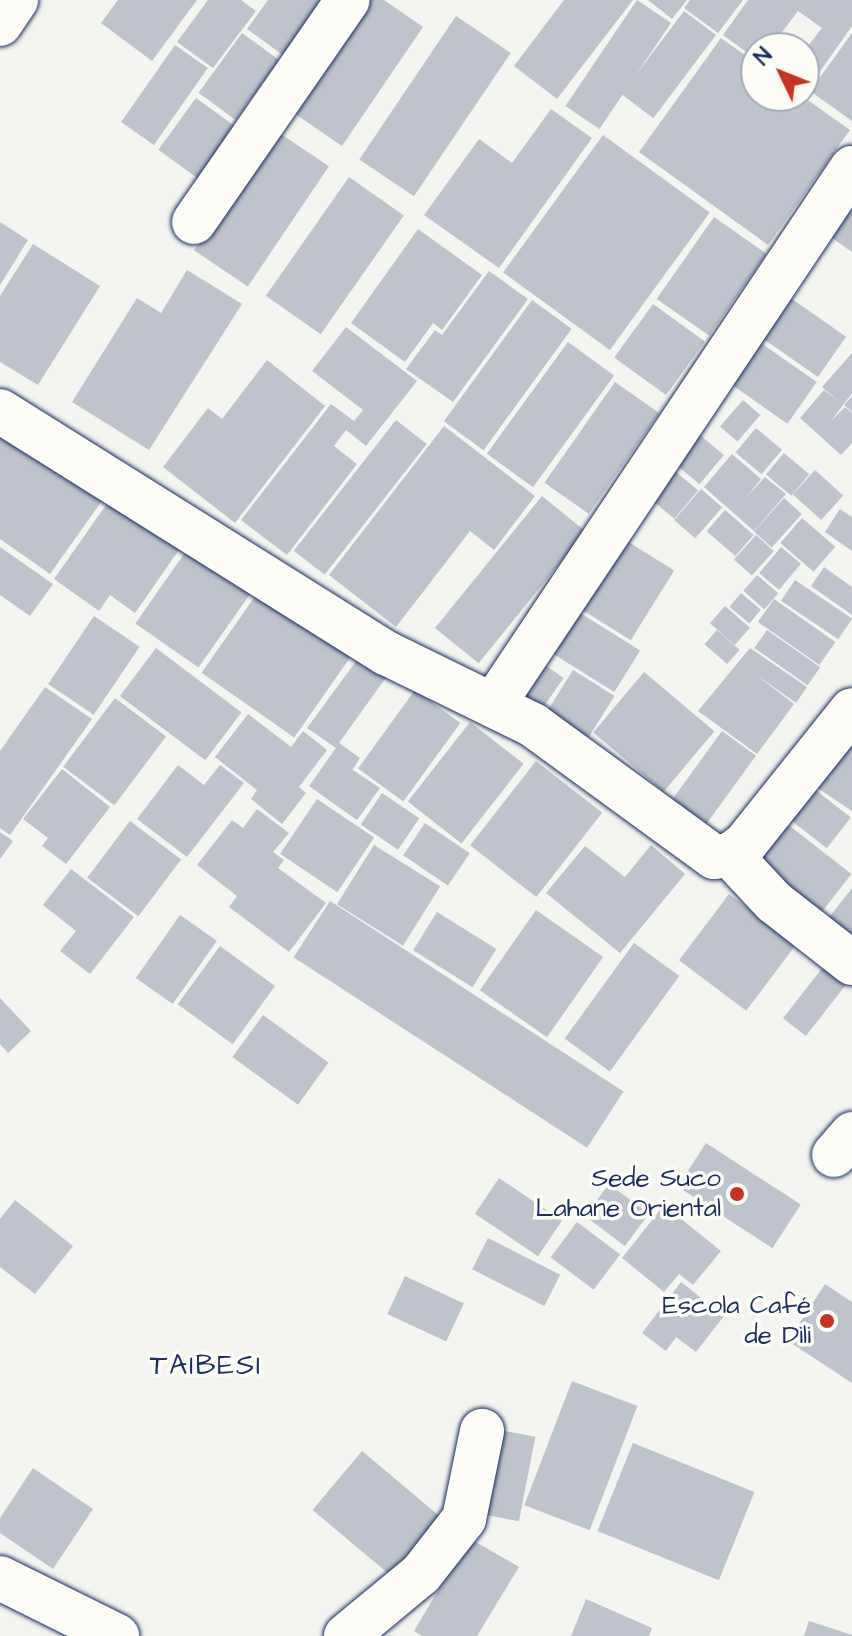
<!DOCTYPE html>
<meta charset="utf-8">
<style>
body{margin:0}
#map{position:relative;width:852px;height:1636px;overflow:hidden;background:#f4f4f1;font-family:"Architects Daughter",sans-serif}
div>[style]{position:absolute}
.building>*{inset:0;background:#bfc3cc;transform-origin:0 0}
.roads{filter:drop-shadow(0 0 2px #1b2f5e) drop-shadow(0 0 2px #1b2f5e)}
.minor>*{height:44px;margin:-22px;padding:0 22px;transform-origin:22px;border-radius:22px;background:#fdfcf7}
.dots>*{width:22px;height:22px;translate:-50% -50%;box-sizing:border-box;border:4px solid #fdfcf7;border-radius:50%}
span{translate:-50% -50%;white-space:nowrap;text-align:center;line-height:1.15;-webkit-text-stroke:7px #fdfcf7;paint-order:stroke}
.poi-label{font-size:26px;color:#1b2f5e}
.right{translate:-100% -50%;text-align:right}
.neighbourhood-label{font-size:28px;color:#1b2f5e;letter-spacing:2px}
.north{position:absolute;left:740px;top:32px;width:80px;height:80px;box-sizing:border-box;background:#fdfcf7;border:2px solid #a3aaba;border-radius:50%;rotate:313deg;font-size:22px;font-weight:700;line-height:32px;text-align:center;color:#1b2f5e}
.north::after{content:'';display:block;margin:auto;width:28px;height:36px;background:#c8321e;clip-path:polygon(50% 0,100% 100%,50% 72%,0 100%)}
</style>
<div id="map">
<div class="building">
<div style="clip-path:polygon(118px 0,197px 0,152px 61px,101px 23px)"></div>
<div style="clip-path:polygon(208px 0,241px 0,256px 11px,213px 68px,177px 42px)"></div>
<div style="clip-path:polygon(268px 0,342px 0,295px 64px,247px 29px)"></div>
<div style="clip-path:polygon(363px 0,384px 0,423px 27px,342px 146px,288px 109px)"></div>
<div style="clip-path:polygon(564px 0,633px 0,557px 99px,514px 66px)"></div>
<div style="left:637px;top:0;width:41px;height:128px;rotate:34deg"></div>
<div style="clip-path:polygon(648px 0,687px 0,672px 19px)"></div>
<div style="clip-path:polygon(690px 0,743px 0,718px 33px,684px 8px)"></div>
<div style="clip-path:polygon(748px 0,852px 0,852px 26px,819px 73px,804px 62px,804px 51px,822px 28px,798px 11px,770px 48px,756px 48px,756px 59px,723px 35px)"></div>
<div style="left:684px;top:11px;width:40px;height:104px;rotate:37deg"></div>
<div style="left:456px;top:16px;width:66px;height:173px;rotate:34deg"></div>
<div style="left:242px;top:33px;width:46px;height:74px;rotate:36deg"></div>
<div style="clip-path:polygon(852px 33px,852px 121px,810px 91px)"></div>
<div style="clip-path:polygon(721px 38px,756px 63px,756px 96px,802px 96px,850px 130px,768px 245px,639px 152px)"></div>
<div style="left:175px;top:45px;width:40px;height:94px;rotate:35deg"></div>
<div style="left:196px;top:98px;width:51px;height:64px;rotate:36deg"></div>
<div style="clip-path:polygon(551px 109px,592px 138px,499px 268px,424px 215px,479px 139px,512px 163px)"></div>
<div style="left:275px;top:130px;width:65px;height:145px;rotate:34deg"></div>
<div style="left:603px;top:135px;width:132px;height:170px;rotate:36deg"></div>
<div style="left:349px;top:177px;width:67px;height:145px;rotate:35deg"></div>
<div style="clip-path:polygon(852px 195px,852px 252px,825px 233px)"></div>
<div style="left:714px;top:217px;width:64px;height:100px;rotate:35deg"></div>
<div style="clip-path:polygon(0 222px,28px 240px,0 285px)"></div>
<div style="clip-path:polygon(418px 229px,482px 275px,442px 330px,433px 323px,405px 362px,351px 323px)"></div>
<div style="clip-path:polygon(33px 244px,100px 286px,38px 385px,0 362px,0 296px)"></div>
<div style="clip-path:polygon(187px 270px,242px 304px,149px 450px,72px 402px,137px 298px,161px 313px)"></div>
<div style="clip-path:polygon(489px 271px,528px 299px,453px 402px,406px 369px,435px 330px,442px 335px)"></div>
<div style="left:792px;top:299px;width:66px;height:49px;rotate:35deg"></div>
<div style="left:532px;top:300px;width:49px;height:150px;rotate:36deg"></div>
<div style="left:653px;top:304px;width:64px;height:66px;rotate:36deg"></div>
<div style="clip-path:polygon(346px 327px,417px 381px,366px 446px,346px 430px,334px 446px,357px 464px,287px 555px,241px 520px,331px 404px,354px 421px,363px 410px,312px 371px)"></div>
<div style="left:568px;top:342px;width:57px;height:138px;rotate:36deg"></div>
<div style="left:761px;top:343px;width:68px;height:51px;rotate:35deg"></div>
<div style="clip-path:polygon(852px 353px,852px 393px,831px 421px,845px 407px,852px 413px,852px 443px,841px 455px,800px 418px,824px 390px,838px 401px,822px 387px)"></div>
<div style="clip-path:polygon(267px 360px,325px 406px,235px 523px,163px 467px,208px 408px,222px 419px)"></div>
<div style="left:615px;top:382px;width:54px;height:123px;rotate:35deg"></div>
<div style="clip-path:polygon(852px 396px,852px 412px,844px 405px)"></div>
<div style="left:743px;top:400px;width:23px;height:35px;rotate:41deg"></div>
<div style="left:396px;top:420px;width:39px;height:166px;rotate:38deg"></div>
<div style="clip-path:polygon(0 421px,106px 495px,50px 574px,0 539px)"></div>
<div style="clip-path:polygon(444px 426px,535px 496px,494px 550px,470px 531px,396px 627px,329px 575px)"></div>
<div style="left:756px;top:428px;width:34px;height:32px;rotate:40deg"></div>
<div style="left:694px;top:430px;width:39px;height:38px;rotate:40deg"></div>
<div style="left:784px;top:453px;width:33px;height:28px;rotate:40deg"></div>
<div style="clip-path:polygon(732px 454px,761px 479px,746px 498px,765px 477px,786px 494px,754px 531px,704px 487px)"></div>
<div style="left:669px;top:466px;width:38px;height:37px;rotate:40deg"></div>
<div style="left:815px;top:470px;width:38px;height:33px;rotate:42deg"></div>
<div style="left:701px;top:489px;width:28px;height:41px;rotate:41deg"></div>
<div style="clip-path:polygon(113px 495px,183px 544px,135px 613px,110px 595px,99px 611px,54px 579px)"></div>
<div style="left:542px;top:496px;width:56px;height:170px;rotate:39deg"></div>
<div style="left:784px;top:498px;width:24px;height:45px;rotate:42deg"></div>
<div style="clip-path:polygon(840px 509px,852px 517px,852px 551px,825px 532px)"></div>
<div style="left:725px;top:510px;width:38px;height:28px;rotate:41deg"></div>
<div style="left:802px;top:518px;width:44px;height:33px;rotate:41deg"></div>
<div style="left:614px;top:533px;width:71px;height:82px;rotate:32deg"></div>
<div style="left:756px;top:535px;width:24px;height:33px;rotate:42deg"></div>
<div style="left:191px;top:544px;width:77px;height:97px;rotate:35deg"></div>
<div style="clip-path:polygon(0 547px,53px 584px,30px 616px,0 595px)"></div>
<div style="left:781px;top:547px;width:26px;height:34px;rotate:40deg"></div>
<div style="clip-path:polygon(824px 567px,852px 587px,852px 615px,811px 586px)"></div>
<div style="left:757px;top:575px;width:28px;height:21px;rotate:41deg"></div>
<div style="left:795px;top:580px;width:69px;height:25px;rotate:34deg"></div>
<div style="left:263px;top:585px;width:113px;height:107px;rotate:35deg"></div>
<div style="left:741px;top:593px;width:26px;height:18px;rotate:40deg"></div>
<div style="left:774px;top:599px;width:75px;height:28px;rotate:35deg"></div>
<div style="left:569px;top:606px;width:84px;height:49px;rotate:32deg"></div>
<div style="left:725px;top:606px;width:33px;height:23px;rotate:41deg"></div>
<div style="left:94px;top:616px;width:55px;height:82px;rotate:34deg"></div>
<div style="left:717px;top:630px;width:30px;height:19px;rotate:41deg"></div>
<div style="left:767px;top:630px;width:65px;height:22px;rotate:35deg"></div>
<div style="left:156px;top:648px;width:107px;height:60px;rotate:37deg"></div>
<div style="clip-path:polygon(750px 648px,807px 687px,796px 703px,754px 673px,794px 704px,757px 754px,698px 711px)"></div>
<div style="clip-path:polygon(362px 653px,390px 672px,339px 743px,360px 758px,350px 774px,353px 770px,380px 788px,357px 820px,309px 786px,336px 748px,307px 728px)"></div>
<div style="left:535px;top:658px;width:35px;height:40px;rotate:35deg"></div>
<div style="left:573px;top:670px;width:49px;height:49px;rotate:32deg"></div>
<div style="left:644px;top:672px;width:92px;height:79px;rotate:40deg"></div>
<div style="clip-path:polygon(45px 687px,92px 719px,10px 835px,0 828px,0 751px)"></div>
<div style="left:415px;top:690px;width:56px;height:97px;rotate:36deg"></div>
<div style="left:115px;top:698px;width:64px;height:86px;rotate:37deg"></div>
<div style="clip-path:polygon(248px 714px,291px 747px,303px 731px,327px 750px,299px 787px,306px 793px,282px 824px,251px 799px,257px 790px,215px 757px)"></div>
<div style="left:470px;top:722px;width:68px;height:101px;rotate:38deg"></div>
<div style="left:722px;top:731px;width:42px;height:84px;rotate:36deg"></div>
<div style="clip-path:polygon(840px 739px,852px 747px,852px 811px,810px 783px)"></div>
<div style="left:536px;top:761px;width:84px;height:107px;rotate:38deg"></div>
<div style="clip-path:polygon(178px 765px,204px 785px,220px 765px,244px 783px,187px 857px,137px 819px)"></div>
<div style="clip-path:polygon(62px 769px,110px 807px,66px 864px,42px 846px,48px 838px,23px 819px)"></div>
<div style="left:813px;top:788px;width:48px;height:39px;rotate:38deg"></div>
<div style="left:382px;top:793px;width:45px;height:38px;rotate:34deg"></div>
<div style="left:317px;top:799px;width:69px;height:66px;rotate:34deg"></div>
<div style="clip-path:polygon(257px 809px,289px 833px,273px 852px,284px 860px,278px 868px,326px 903px,289px 952px,229px 907px,237px 896px,197px 865px,232px 820px,243px 828px)"></div>
<div style="left:130px;top:821px;width:64px;height:71px;rotate:37deg"></div>
<div style="left:425px;top:823px;width:54px;height:39px;rotate:34deg"></div>
<div style="left:786px;top:823px;width:83px;height:55px;rotate:38deg"></div>
<div style="clip-path:polygon(0 832px,13px 841px,0 859px)"></div>
<div style="left:374px;top:845px;width:78px;height:70px;rotate:32deg"></div>
<div style="clip-path:polygon(651px 845px,685px 874px,620px 953px,546px 893px,585px 846px,625px 877px)"></div>
<div style="clip-path:polygon(71px 869px,134px 917px,90px 974px,60px 951px,76px 931px,43px 905px)"></div>
<div style="clip-path:polygon(852px 888px,852px 939px,827px 920px)"></div>
<div style="left:729px;top:894px;width:84px;height:83px;rotate:37deg"></div>
<div style="left:330px;top:901px;width:350px;height:67px;rotate:33deg"></div>
<div style="left:536px;top:910px;width:82px;height:98px;rotate:35deg"></div>
<div style="left:437px;top:912px;width:70px;height:45px;rotate:32deg"></div>
<div style="left:180px;top:915px;width:45px;height:77px;rotate:35deg"></div>
<div style="left:634px;top:943px;width:56px;height:118px;rotate:36deg"></div>
<div style="left:220px;top:946px;width:68px;height:72px;rotate:36deg"></div>
<div style="left:823px;top:967px;width:29px;height:65px;rotate:38deg"></div>
<div style="clip-path:polygon(0 998px,31px 1031px,8px 1053px,0 1044px)"></div>
<div style="left:263px;top:1015px;width:81px;height:52px;rotate:36deg"></div>
<div style="left:706px;top:1143px;width:113px;height:52px;rotate:33deg"></div>
<div style="left:499px;top:1178px;width:76px;height:43px;rotate:34deg"></div>
<div style="left:609px;top:1184px;width:50px;height:40px;rotate:37deg"></div>
<div style="clip-path:polygon(15px 1200px,73px 1246px,35px 1294px,0 1267px,0 1219px)"></div>
<div style="clip-path:polygon(664px 1205px,721px 1251px,693px 1285px,679px 1274px,664px 1292px,622px 1258px)"></div>
<div style="left:577px;top:1222px;width:54px;height:44px;rotate:37deg"></div>
<div style="left:488px;top:1238px;width:81px;height:35px;rotate:27deg"></div>
<div style="left:405px;top:1276px;width:65px;height:42px;rotate:25deg"></div>
<div style="clip-path:polygon(681px 1282px,724px 1316px,696px 1352px,676px 1337px,666px 1351px,642px 1333px)"></div>
<div style="clip-path:polygon(825px 1284px,852px 1302px,852px 1383px,788px 1341px)"></div>
<div style="left:572px;top:1381px;width:70px;height:133px;rotate:21deg"></div>
<div style="left:500px;top:1430px;width:36px;height:86px;rotate:11deg"></div>
<div style="left:633px;top:1443px;width:131px;height:95px;rotate:22deg"></div>
<div style="left:362px;top:1451px;width:113px;height:77px;rotate:40deg"></div>
<div style="clip-path:polygon(33px 1468px,93px 1509px,53px 1569px,0 1533px,0 1518px)"></div>
<div style="clip-path:polygon(469px 1538px,519px 1567px,477px 1636px,422px 1636px,414px 1631px)"></div>
<div style="clip-path:polygon(586px 1599px,652px 1628px,649px 1636px,571px 1636px)"></div>
<div style="clip-path:polygon(809px 1621px,852px 1635px,852px 1636px,804px 1636px)"></div>
</div>
<div class="roads">
<div class="minor">
<div style="left:0;top:24px;width:29px;rotate:-56deg"></div>
<div style="left:194px;top:222px;width:270px;rotate:-55.3deg"></div>
<div style="left:0;top:411px;width:456px;rotate:32.1deg"></div>
<div style="left:386px;top:653px;width:164px;rotate:26.1deg"></div>
<div style="left:533px;top:725px;width:224px;rotate:36.1deg"></div>
<div style="left:714px;top:857px;width:16px;rotate:-7deg"></div>
<div style="left:730px;top:855px;width:19px;rotate:-36deg"></div>
<div style="left:745px;top:844px;width:171px;rotate:-51.4deg"></div>
<div style="left:493px;top:705px;width:646px;rotate:-56.24deg"></div>
<div style="left:730px;top:855px;width:64px;rotate:46.9deg"></div>
<div style="left:774px;top:902px;width:99px;rotate:38deg"></div>
<div style="left:834px;top:1155px;width:28px;rotate:-49deg"></div>
<div style="left:0;top:1578px;width:131px;rotate:26.4deg"></div>
<div style="left:346px;top:1636px;width:97px;rotate:-39.6deg"></div>
<div style="left:421px;top:1574px;width:70px;rotate:-52deg"></div>
<div style="left:464px;top:1519px;width:90px;rotate:-78.4deg"></div>
</div>
</div>
<div class="dots">
<div style="left:737px;top:1194px;background:#c8321e"></div>
<div style="left:827px;top:1321px;background:#c8321e"></div>
</div>
<div class="poi-label">
<span class="right" style="left:721px;top:1194px">Sede Suco<br>Lahane Oriental</span>
<span class="right" style="left:811px;top:1321px">Escola Café<br>de Dili</span>
</div>
<div class="neighbourhood-label">
<span style="left:206px;top:1366px">TAIBESI</span>
</div>
<div class="north">N</div>
</div>
